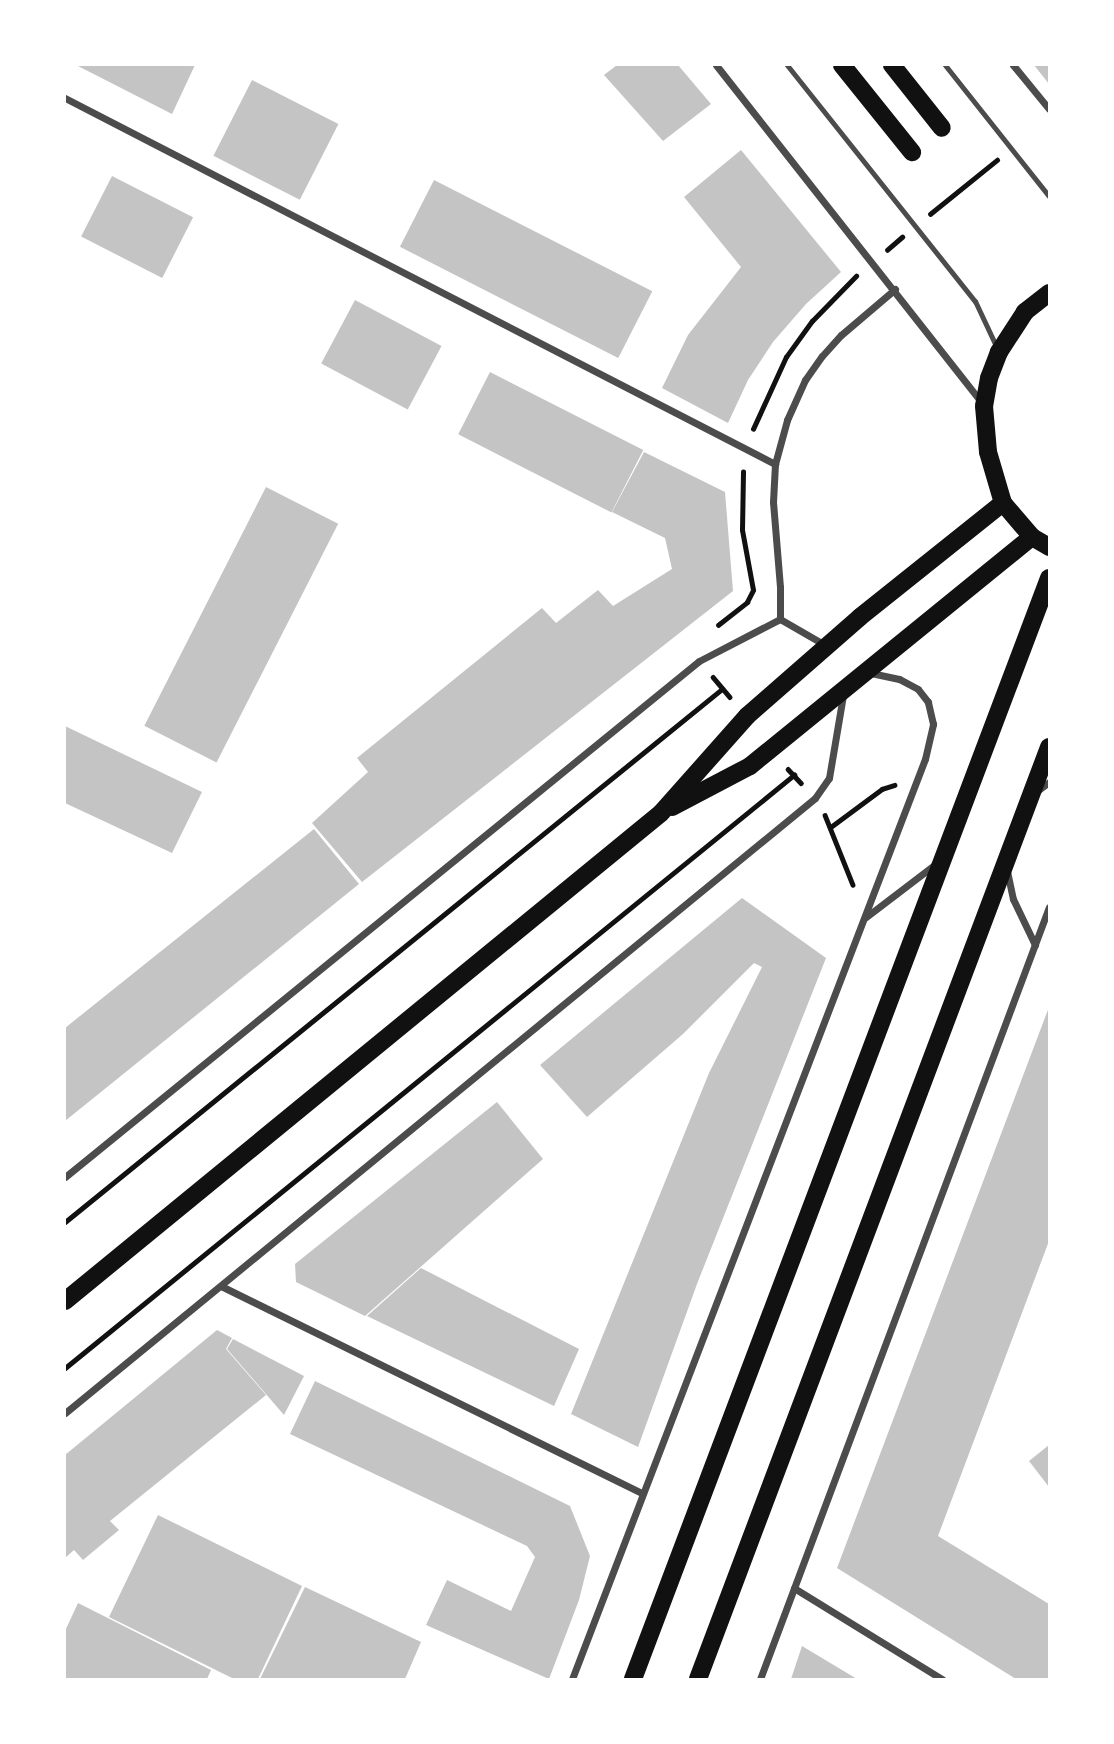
<!DOCTYPE html>
<style>
body{margin:0}
#map{position:relative;width:1114px;height:1744px;overflow:hidden;background:#fff;font-family:"Source Serif 4",serif}
div>[style]{position:absolute}
.building>*{inset:0;background:#c4c4c4;transform-origin:0 0}
.path>*{height:4.5px;margin:-2.25px;padding:0 2.25px;transform-origin:2.25px;border-radius:2.25px;background:#111}
.service>*{height:5px;margin:-2.5px;padding:0 2.5px;transform-origin:2.5px;border-radius:2.5px;background:#4c4c4c}
.minor>*{height:7px;margin:-3.5px;padding:0 3.5px;transform-origin:3.5px;border-radius:3.5px;background:#4c4c4c}
.primary>*{height:18px;margin:-9px;padding:0 9px;transform-origin:9px;border-radius:9px;background:#111}
span{translate:-50% -50%;white-space:nowrap;text-align:center;line-height:1.15;-webkit-text-stroke:5px #fff;paint-order:stroke}
.frame{position:absolute;inset:0;border:66px solid #fff;pointer-events:none}
</style>
<div id="map">
<div class="building">
<div style="clip-path:polygon(76px 65px,195px 65px,172px 114px)"></div>
<div style="clip-path:polygon(617px 65px,678px 65px,711px 104px,663px 141px,604px 75px)"></div>
<div style="clip-path:polygon(1034px 65px,1049px 65px,1049px 84px)"></div>
<div style="left:252px;top:80px;width:97px;height:85px;rotate:27deg"></div>
<div style="clip-path:polygon(741px 150px,841px 272px,806px 304px,773px 342px,748px 380px,728px 423px,662px 388px,688px 335px,741px 267px,684px 197px)"></div>
<div style="left:112px;top:176px;width:91px;height:68px;rotate:27deg"></div>
<div style="left:434px;top:180px;width:245px;height:75px;rotate:27deg"></div>
<div style="left:355px;top:300px;width:98px;height:72px;rotate:28deg"></div>
<div style="left:490px;top:372px;width:172px;height:70px;rotate:27deg"></div>
<div style="clip-path:polygon(644px 452px,725px 492px,733px 591px,362px 882px,312px 823px,368px 772px,357px 758px,542px 608px,556px 623px,598px 590px,613px 606px,672px 569px,665px 538px,612px 512px)"></div>
<div style="left:266px;top:487px;width:81px;height:268px;rotate:27deg"></div>
<div style="clip-path:polygon(65px 726px,202px 792px,172px 853px,65px 803px)"></div>
<div style="clip-path:polygon(314px 829px,359px 884px,65px 1121px,65px 1028px)"></div>
<div style="clip-path:polygon(742px 898px,826px 958px,697px 1284px,638px 1447px,571px 1414px,709px 1073px,762px 967px,754px 963px,683px 1034px,587px 1117px,540px 1065px)"></div>
<div style="clip-path:polygon(1049px 1007px,1049px 1241px,938px 1536px,1049px 1604px,1049px 1679px,1016px 1679px,837px 1568px)"></div>
<div style="clip-path:polygon(497px 1102px,543px 1159px,365px 1316px,296px 1282px,295px 1264px)"></div>
<div style="clip-path:polygon(421px 1268px,579px 1349px,554px 1406px,367px 1316px)"></div>
<div style="clip-path:polygon(217px 1330px,232px 1338px,226px 1349px,266px 1395px,110px 1521px,119px 1530px,83px 1560px,74px 1550px,65px 1558px,65px 1455px)"></div>
<div style="clip-path:polygon(233px 1339px,304px 1376px,284px 1415px,227px 1349px)"></div>
<div style="clip-path:polygon(315px 1381px,570px 1506px,590px 1556px,579px 1600px,549px 1679px,426px 1625px,447px 1580px,511px 1611px,535px 1557px,527px 1546px,290px 1434px)"></div>
<div style="clip-path:polygon(1049px 1445px,1049px 1487px,1029px 1461px)"></div>
<div style="clip-path:polygon(158px 1515px,302px 1586px,258px 1679px,234px 1679px,109px 1617px)"></div>
<div style="clip-path:polygon(305px 1587px,421px 1642px,405px 1679px,260px 1679px)"></div>
<div style="clip-path:polygon(78px 1603px,211px 1670px,207px 1679px,65px 1679px,65px 1631px)"></div>
<div style="clip-path:polygon(802px 1646px,857px 1679px,791px 1679px)"></div>
</div>
<div class="path">
<div style="left:930px;top:214px;width:86px;rotate:-38.9deg"></div>
<div style="left:887px;top:250px;width:20px;rotate:-41deg"></div>
<div style="left:753px;top:429px;width:79px;rotate:-65.4deg"></div>
<div style="left:786px;top:357px;width:44px;rotate:-54.2deg"></div>
<div style="left:812px;top:321px;width:63px;rotate:-45.6deg"></div>
<div style="left:718px;top:625px;width:37px;rotate:-38deg"></div>
<div style="left:747px;top:602px;width:13px;rotate:-63deg"></div>
<div style="left:753px;top:590px;width:61px;rotate:-100.4deg"></div>
<div style="left:742px;top:530px;width:58px;rotate:-89deg"></div>
<div style="left:713px;top:677px;width:26px;rotate:50deg"></div>
<div style="left:788px;top:769px;width:19px;rotate:47deg"></div>
<div style="left:825px;top:815px;width:75px;rotate:68.2deg"></div>
<div style="left:832px;top:826px;width:62px;rotate:-36.5deg"></div>
<div style="left:882px;top:789px;width:13px;rotate:-18deg"></div>
<div style="left:65px;top:1222px;width:846px;rotate:-39.05deg"></div>
<div style="left:65px;top:1368px;width:940px;rotate:-39.13deg"></div>
</div>
<div class="service">
<div style="left:787px;top:65px;width:302px;rotate:51.5deg"></div>
<div style="left:975px;top:301px;width:52px;rotate:64.9deg"></div>
<div style="left:945px;top:65px;width:167px;rotate:51.6deg"></div>
</div>
<div class="minor">
<div style="left:716px;top:65px;width:430px;rotate:51.8deg"></div>
<div style="left:1013px;top:65px;width:57px;rotate:50.7deg"></div>
<div style="left:65px;top:98px;width:799px;rotate:27.27deg"></div>
<div style="left:780px;top:619px;width:32px;rotate:-90deg"></div>
<div style="left:780px;top:587px;width:85px;rotate:-94.7deg"></div>
<div style="left:773px;top:502px;width:38px;rotate:-87deg"></div>
<div style="left:775px;top:464px;width:46px;rotate:-74.7deg"></div>
<div style="left:787px;top:420px;width:44px;rotate:-65.8deg"></div>
<div style="left:805px;top:380px;width:29px;rotate:-55deg"></div>
<div style="left:822px;top:356px;width:28px;rotate:-48deg"></div>
<div style="left:841px;top:335px;width:71px;rotate:-40.4deg"></div>
<div style="left:780px;top:619px;width:52px;rotate:30deg"></div>
<div style="left:1037px;top:791px;width:15px;rotate:-37deg"></div>
<div style="left:1007px;top:871px;width:29px;rotate:78deg"></div>
<div style="left:1013px;top:899px;width:51px;rotate:64.4deg"></div>
<div style="left:866px;top:917px;width:89px;rotate:-37.3deg"></div>
<div style="left:65px;top:1177px;width:817px;rotate:-39.14deg"></div>
<div style="left:699px;top:661px;width:91px;rotate:-27.4deg"></div>
<div style="left:221px;top:1286px;width:468px;rotate:26.2deg"></div>
<div style="left:65px;top:1413px;width:970px;rotate:-39.35deg"></div>
<div style="left:815px;top:798px;width:24px;rotate:-55deg"></div>
<div style="left:829px;top:778px;width:84px;rotate:-80.4deg"></div>
<div style="left:794px;top:1588px;width:174px;rotate:31.6deg"></div>
<div style="left:572px;top:1679px;width:985px;rotate:-69.01deg"></div>
<div style="left:925px;top:759px;width:36px;rotate:-77deg"></div>
<div style="left:933px;top:724px;width:23px;rotate:-103deg"></div>
<div style="left:928px;top:702px;width:16px;rotate:-128deg"></div>
<div style="left:918px;top:689px;width:21px;rotate:-152deg"></div>
<div style="left:899px;top:679px;width:30px;rotate:-168deg"></div>
<div style="left:760px;top:1679px;width:824px;rotate:-69.48deg"></div>
</div>
<div class="primary">
<div style="left:842px;top:65px;width:112px;rotate:51.2deg"></div>
<div style="left:892px;top:65px;width:80px;rotate:51.6deg"></div>
<div style="left:1049px;top:293px;width:31px;rotate:142deg"></div>
<div style="left:1025px;top:312px;width:48px;rotate:123deg"></div>
<div style="left:999px;top:352px;width:28px;rotate:111deg"></div>
<div style="left:989px;top:378px;width:28px;rotate:100deg"></div>
<div style="left:984px;top:406px;width:46px;rotate:85deg"></div>
<div style="left:988px;top:452px;width:53px;rotate:73.6deg"></div>
<div style="left:1003px;top:503px;width:45px;rotate:49.5deg"></div>
<div style="left:1032px;top:537px;width:20px;rotate:30deg"></div>
<div style="left:672px;top:807px;width:88px;rotate:-27.7deg"></div>
<div style="left:750px;top:766px;width:363px;rotate:-39.1deg"></div>
<div style="left:65px;top:1301px;width:770px;rotate:-39.31deg"></div>
<div style="left:661px;top:813px;width:130px;rotate:-48.4deg"></div>
<div style="left:747px;top:716px;width:150px;rotate:-41.2deg"></div>
<div style="left:860px;top:617px;width:183px;rotate:-38.6deg"></div>
<div style="left:633px;top:1679px;width:1177px;rotate:-69.3deg"></div>
<div style="left:698px;top:1679px;width:996px;rotate:-69.36deg"></div>
</div>
<div class="frame"></div>
</div>
